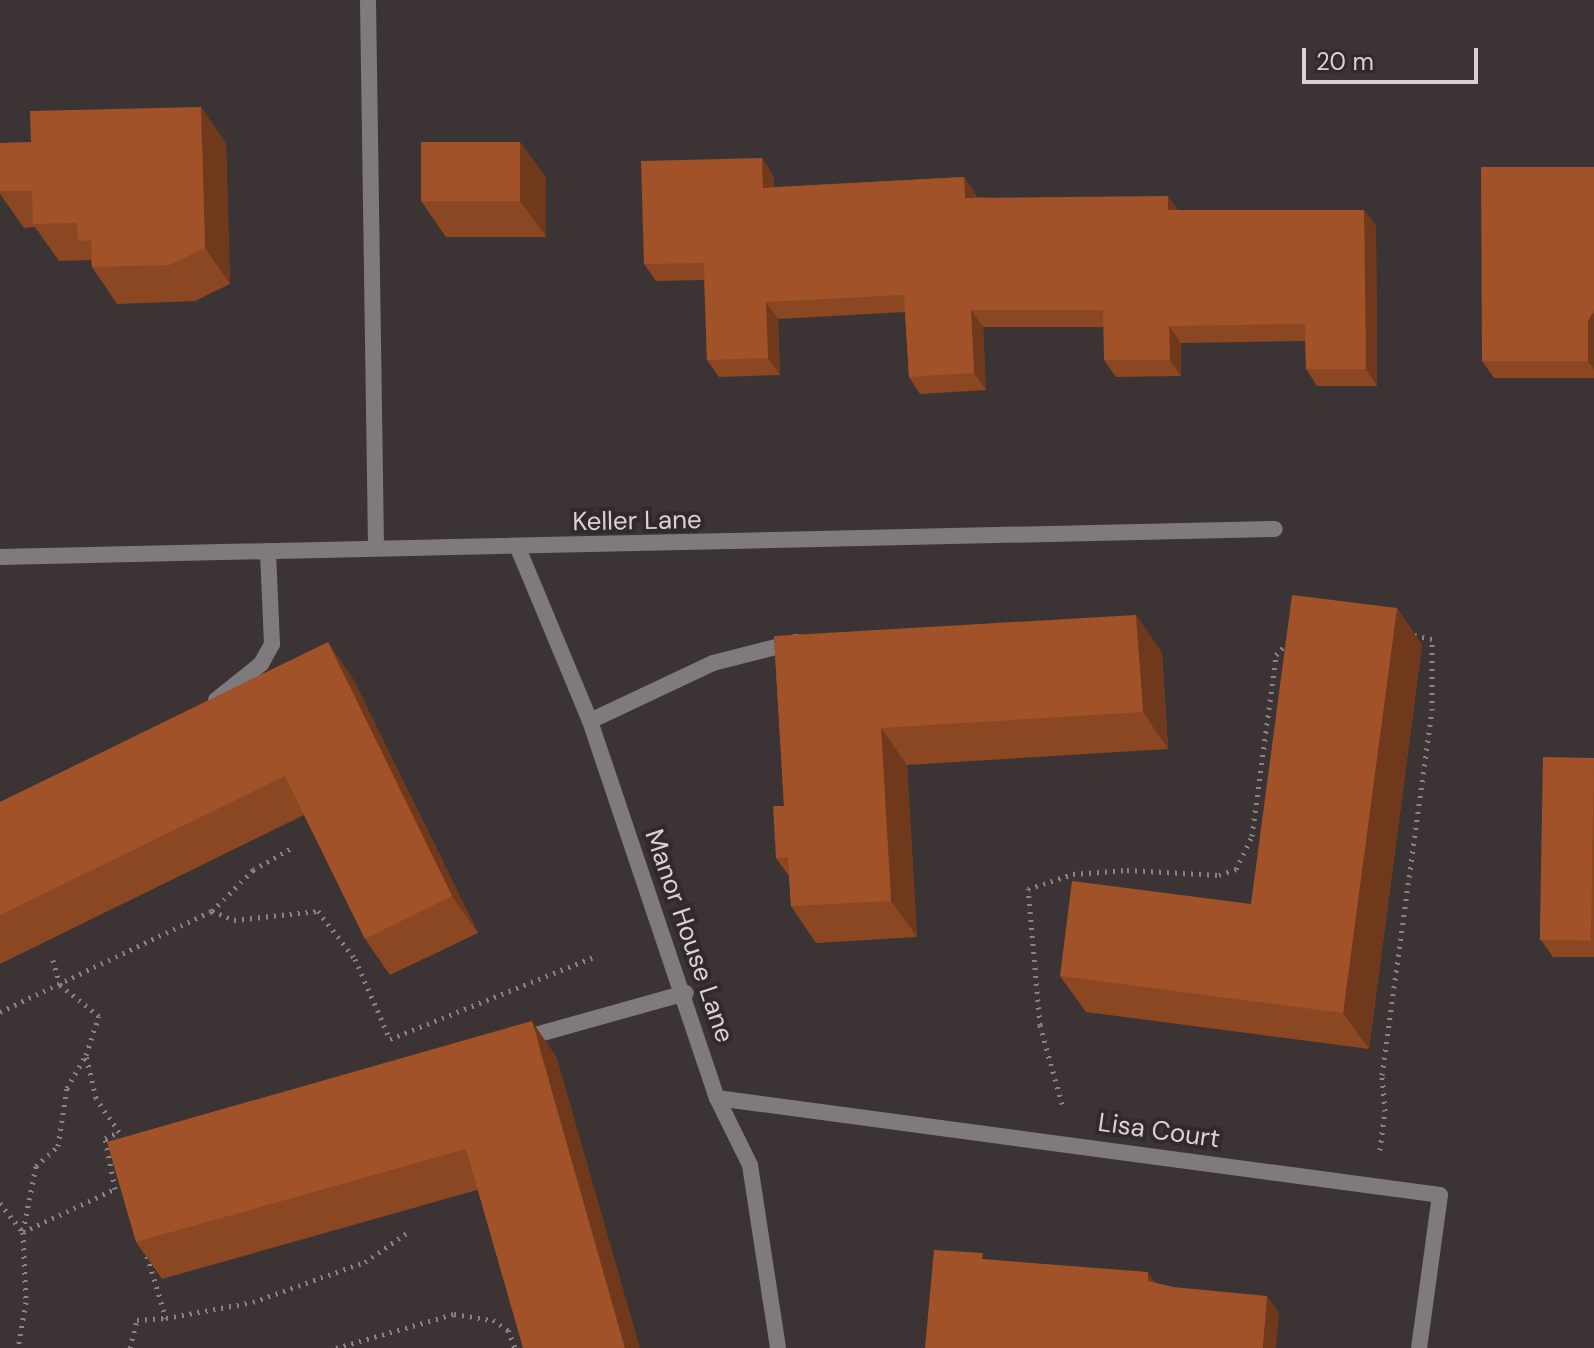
<!DOCTYPE html>
<style>
body{margin:0}
#map{position:relative;width:1594px;height:1348px;overflow:hidden;background:#3c3434;font-family:"DM Sans",sans-serif}
div>[style]{position:absolute}
.path>*{height:5px;margin-top:-2.5px;transform-origin:0;background:repeating-linear-gradient(90deg,#8b8484 0 2px,transparent 0 8px)}
.service>*{height:16px;margin:-8px;padding:0 8px;transform-origin:8px;border-radius:8px;background:#7f7b7c}
.minor>*{height:16px;margin:-8px;padding:0 8px;transform-origin:8px;border-radius:8px;background:#7f7b7c}
.wall>*{inset:0;background:#8a4722}
.shaded-wall>*{inset:0;background:#71391c}
.building>*{inset:0;background:#a15228;transform-origin:0 0}
span{translate:-50% -50%;white-space:nowrap;text-align:center;line-height:1.15;-webkit-text-stroke:8px #322a2a;paint-order:stroke}
.street-label{font-size:26px;color:#d8d3d2}
.scale{position:absolute;left:1302px;top:48px;width:176px;height:36px;box-sizing:border-box;border:4px solid #d8d3d2;border-top:0;padding-left:10px;font-size:24px;line-height:28px;white-space:nowrap;color:#d8d3d2;-webkit-text-stroke:6px #322a2a;paint-order:stroke}
</style>
<div id="map">
<div class="path">
<div style="left:212px;top:911px;width:24px;rotate:22deg"></div>
<div style="left:234px;top:920px;width:84px;rotate:-6.1deg"></div>
<div style="left:318px;top:911px;width:61px;rotate:52.4deg"></div>
<div style="left:355px;top:959px;width:87px;rotate:66.4deg"></div>
<div style="left:390px;top:1039px;width:218px;rotate:-21.9deg"></div>
<div style="left:0;top:1012px;width:235px;rotate:-25.5deg"></div>
<div style="left:212px;top:911px;width:58px;rotate:-45deg"></div>
<div style="left:253px;top:870px;width:46px;rotate:-29.9deg"></div>
<div style="left:1062px;top:1104px;width:82px;rotate:-105.6deg"></div>
<div style="left:1040px;top:1025px;width:137px;rotate:-95deg"></div>
<div style="left:1028px;top:889px;width:47px;rotate:-18.4deg"></div>
<div style="left:1073px;top:874px;width:54px;rotate:-4.2deg"></div>
<div style="left:1127px;top:870px;width:92px;rotate:3.1deg"></div>
<div style="left:1219px;top:875px;width:18px;rotate:-19deg"></div>
<div style="left:1236px;top:869px;width:37px;rotate:-64deg"></div>
<div style="left:1252px;top:836px;width:183px;rotate:-82.4deg"></div>
<div style="left:1276px;top:655px;width:19px;rotate:-47deg"></div>
<div style="left:1380px;top:1150px;width:39px;rotate:-83deg"></div>
<div style="left:1385px;top:1111px;width:36px;rotate:-95deg"></div>
<div style="left:1382px;top:1075px;width:368px;rotate:-82.2deg"></div>
<div style="left:1432px;top:710px;width:71px;rotate:-90deg"></div>
<div style="left:1432px;top:639px;width:19px;rotate:-168deg"></div>
<div style="left:0;top:1203px;width:37px;rotate:52deg"></div>
<div style="left:23px;top:1232px;width:70px;rotate:87.5deg"></div>
<div style="left:26px;top:1302px;width:47px;rotate:99.9deg"></div>
<div style="left:23px;top:1231px;width:66px;rotate:-78.7deg"></div>
<div style="left:36px;top:1166px;width:30px;rotate:-42deg"></div>
<div style="left:58px;top:1146px;width:59px;rotate:-81.2deg"></div>
<div style="left:67px;top:1088px;width:38px;rotate:-60deg"></div>
<div style="left:23px;top:1232px;width:102px;rotate:-25.1deg"></div>
<div style="left:115px;top:1189px;width:52px;rotate:-101.1deg"></div>
<div style="left:105px;top:1138px;width:15px;rotate:-23deg"></div>
<div style="left:119px;top:1132px;width:41px;rotate:-124.1deg"></div>
<div style="left:96px;top:1098px;width:44px;rotate:-103.1deg"></div>
<div style="left:86px;top:1055px;width:41px;rotate:-71.6deg"></div>
<div style="left:99px;top:1016px;width:50px;rotate:-141.5deg"></div>
<div style="left:60px;top:985px;width:26px;rotate:-106deg"></div>
<div style="left:147px;top:1256px;width:65px;rotate:73deg"></div>
<div style="left:166px;top:1318px;width:88px;rotate:-10.4deg"></div>
<div style="left:253px;top:1302px;width:119px;rotate:-19.7deg"></div>
<div style="left:365px;top:1262px;width:52px;rotate:-34.9deg"></div>
<div style="left:130px;top:1348px;width:29px;rotate:-76deg"></div>
<div style="left:137px;top:1320px;width:29px;rotate:-4deg"></div>
<div style="left:336px;top:1348px;width:123px;rotate:-16.1deg"></div>
<div style="left:454px;top:1314px;width:39px;rotate:9deg"></div>
<div style="left:493px;top:1320px;width:18px;rotate:34deg"></div>
<div style="left:508px;top:1330px;width:19px;rotate:69deg"></div>
</div>
<div class="service">
<div style="left:368px;top:0;width:548px;rotate:89.16deg"></div>
<div style="left:216px;top:700px;width:58px;rotate:-38.7deg"></div>
<div style="left:261px;top:664px;width:23px;rotate:-61deg"></div>
<div style="left:272px;top:644px;width:93px;rotate:-92.5deg"></div>
<div style="left:590px;top:721px;width:136px;rotate:-25.2deg"></div>
<div style="left:713px;top:663px;width:86px;rotate:-14.2deg"></div>
</div>
<div class="minor">
<div style="left:518px;top:548px;width:187px;rotate:67.4deg"></div>
<div style="left:590px;top:721px;width:398px;rotate:71.4deg"></div>
<div style="left:717px;top:1098px;width:75px;rotate:63.8deg"></div>
<div style="left:750px;top:1165px;width:185px;rotate:81.3deg"></div>
<div style="left:0;top:557px;width:1275px;rotate:-1.26deg"></div>
<div style="left:521px;top:1039px;width:171px;rotate:-15.6deg"></div>
<div style="left:717px;top:1098px;width:729px;rotate:7.64deg"></div>
<div style="left:1440px;top:1195px;width:154px;rotate:97.8deg"></div>
</div>
<div class="wall">
<div style="clip-path:polygon(520px 142px,546px 178px,546px 237px,446px 237px,421px 201px)"></div>
<div style="clip-path:polygon(0 143px,226px 143px,230px 284px,195px 301px,117px 304px,92px 267px,91px 260px,59px 261px,35px 227px,24px 228px,0 194px)"></div>
<div style="clip-path:polygon(1594px 167px,1594px 378px,1494px 378px,1482px 361px)"></div>
<div style="clip-path:polygon(773px 175px,774px 187px,964px 177px,975px 194px,976px 197px,1177px 210px,1376px 226px,1377px 386px,1317px 386px,1306px 369px,1305px 341px,1181px 343px,1181px 376px,1116px 377px,1104px 360px,1104px 327px,983px 327px,986px 390px,920px 394px,909px 377px,905px 312px,778px 319px,780px 375px,719px 377px,707px 360px,704px 280px,656px 281px,644px 264px)"></div>
<div style="clip-path:polygon(1397px 608px,1422px 645px,1369px 1049px,1086px 1012px,1060px 976px,1251px 904px)"></div>
<div style="clip-path:polygon(774px 636px,1162px 652px,1168px 749px,907px 765px,917px 937px,816px 943px,791px 906px,789px 876px,776px 858px,784px 806px)"></div>
<div style="clip-path:polygon(353px 679px,478px 933px,390px 975px,365px 939px,304px 815px,0 964px,0 802px)"></div>
<div style="clip-path:polygon(1594px 758px,1594px 957px,1553px 957px,1541px 940px)"></div>
<div style="clip-path:polygon(557px 1058px,477px 1190px,162px 1279px,136px 1242px)"></div>
</div>
<div class="shaded-wall">
<div style="clip-path:polygon(201px 107px,226px 143px,230px 284px,205px 248px)"></div>
<div style="clip-path:polygon(520px 142px,546px 178px,546px 237px,520px 201px)"></div>
<div style="clip-path:polygon(762px 158px,773px 175px,774px 205px,763px 188px)"></div>
<div style="clip-path:polygon(964px 177px,975px 194px,977px 214px,965px 198px)"></div>
<div style="clip-path:polygon(1168px 196px,1180px 213px,1168px 210px)"></div>
<div style="clip-path:polygon(1364px 210px,1376px 226px,1377px 386px,1366px 369px)"></div>
<div style="clip-path:polygon(766px 302px,778px 319px,780px 375px,768px 358px)"></div>
<div style="clip-path:polygon(971px 310px,983px 327px,986px 390px,974px 373px)"></div>
<div style="clip-path:polygon(1594px 311px,1594px 369px,1588px 361px,1588px 321px)"></div>
<div style="clip-path:polygon(1169px 326px,1181px 343px,1181px 376px,1170px 360px)"></div>
<div style="clip-path:polygon(1397px 608px,1422px 645px,1369px 1049px,1343px 1013px)"></div>
<div style="clip-path:polygon(1136px 615px,1162px 652px,1168px 749px,1143px 712px)"></div>
<div style="clip-path:polygon(328px 642px,353px 679px,478px 933px,452px 896px)"></div>
<div style="clip-path:polygon(881px 728px,907px 765px,917px 937px,891px 901px)"></div>
<div style="clip-path:polygon(532px 1021px,557px 1058px,640px 1348px,625px 1348px)"></div>
<div style="clip-path:polygon(1148px 1272px,1160px 1289px,1148px 1281px)"></div>
<div style="clip-path:polygon(1267px 1296px,1279px 1313px,1276px 1348px,1263px 1348px)"></div>
</div>
<div class="building">
<div style="clip-path:polygon(201px 107px,205px 248px,170px 265px,92px 267px,91px 240px,78px 241px,77px 223px,33px 224px,32px 191px,0 191px,0 143px,31px 142px,30px 111px)"></div>
<div style="left:421px;top:142px;width:99px;height:59px"></div>
<div style="clip-path:polygon(762px 158px,763px 188px,964px 177px,965px 198px,1168px 196px,1168px 210px,1364px 210px,1366px 369px,1306px 369px,1305px 324px,1169px 326px,1170px 360px,1104px 360px,1103px 310px,971px 310px,974px 373px,909px 377px,904px 295px,766px 302px,768px 358px,707px 360px,704px 263px,644px 264px,641px 161px)"></div>
<div style="clip-path:polygon(1481px 167px,1594px 167px,1594px 311px,1588px 321px,1588px 361px,1482px 361px)"></div>
<div style="clip-path:polygon(1292px 595px,1397px 608px,1343px 1013px,1060px 976px,1072px 881px,1251px 904px)"></div>
<div style="clip-path:polygon(1136px 615px,1143px 712px,881px 728px,891px 901px,791px 906px,788px 857px,776px 858px,773px 806px,784px 806px,774px 636px)"></div>
<div style="clip-path:polygon(328px 642px,452px 896px,365px 939px,285px 776px,0 915px,0 802px)"></div>
<div style="left:1543px;top:757px;width:51px;height:183px;rotate:1deg"></div>
<div style="clip-path:polygon(532px 1021px,625px 1348px,523px 1348px,466px 1149px,136px 1242px,107px 1142px)"></div>
<div style="clip-path:polygon(934px 1250px,983px 1253px,982px 1259px,1148px 1272px,1148px 1281px,1173px 1287px,1267px 1296px,1263px 1348px,925px 1348px)"></div>
</div>
<div class="street-label">
<span style="left:637px;top:521px;rotate:-1deg">Keller Lane</span>
<span style="left:689px;top:936px;rotate:71deg">Manor House Lane</span>
<span style="left:1159px;top:1131px;rotate:8deg">Lisa Court</span>
</div>
<div class="scale">20 m</div>
</div>
